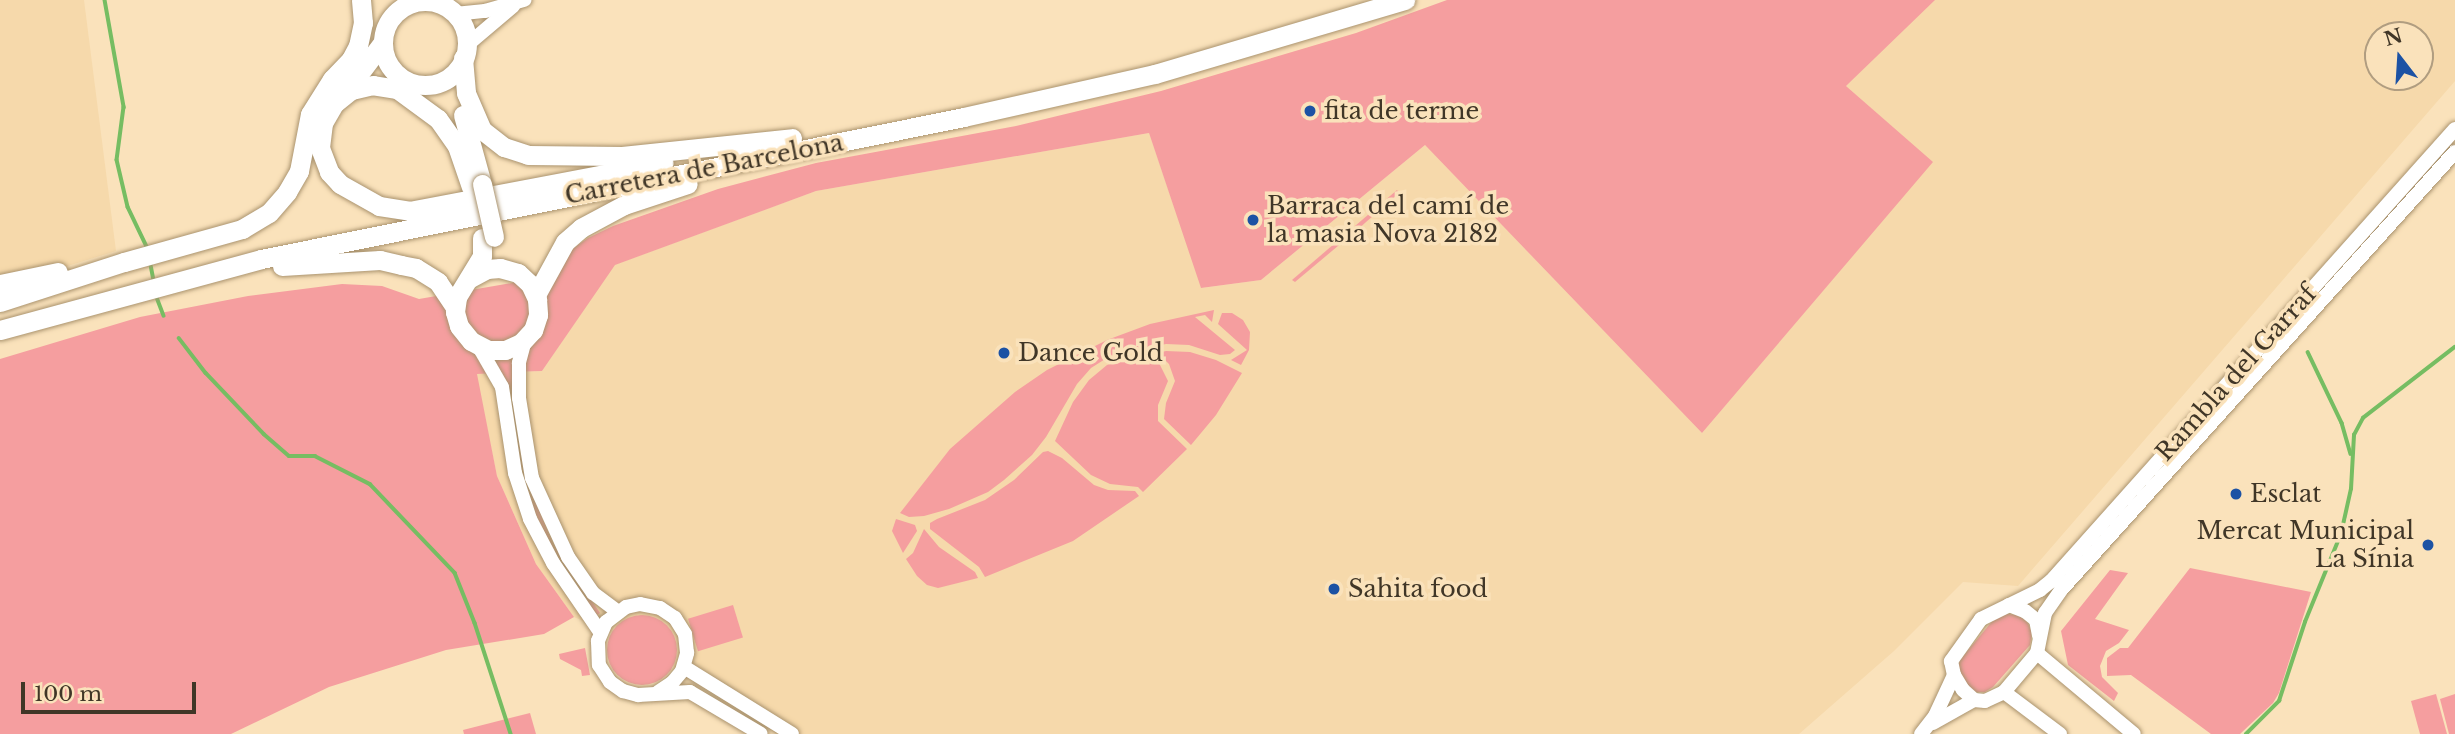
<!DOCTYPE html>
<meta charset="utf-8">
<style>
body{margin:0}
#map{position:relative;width:2455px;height:734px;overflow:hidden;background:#fae2bb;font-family:"Libre Baskerville",serif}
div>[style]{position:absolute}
.built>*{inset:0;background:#f6d9ab}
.green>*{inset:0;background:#f59e9f;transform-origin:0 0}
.round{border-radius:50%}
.stream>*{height:3.5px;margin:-1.75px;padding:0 1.75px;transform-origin:1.75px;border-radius:1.75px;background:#76bd62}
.roads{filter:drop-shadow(0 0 2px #aa936e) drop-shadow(0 0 2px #aa936e)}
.minor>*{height:14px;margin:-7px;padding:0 7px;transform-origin:7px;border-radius:7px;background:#fff}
.highway>*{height:19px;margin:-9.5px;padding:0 9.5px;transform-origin:9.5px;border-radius:9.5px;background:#fff}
.highway>.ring{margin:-9.5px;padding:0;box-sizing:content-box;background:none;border:19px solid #fff;border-radius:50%}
.bridges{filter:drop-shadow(0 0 2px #aa936e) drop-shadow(0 0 2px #aa936e)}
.highway-bridge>*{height:19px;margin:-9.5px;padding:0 9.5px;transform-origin:9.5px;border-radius:9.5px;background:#fff}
.dots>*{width:19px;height:19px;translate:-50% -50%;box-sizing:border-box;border:4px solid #fae2bb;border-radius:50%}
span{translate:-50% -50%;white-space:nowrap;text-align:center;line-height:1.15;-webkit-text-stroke:7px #fae2bb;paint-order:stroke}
.poi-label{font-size:24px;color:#403627}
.left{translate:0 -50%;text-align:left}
.right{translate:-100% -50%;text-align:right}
.street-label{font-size:24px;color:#403627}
.north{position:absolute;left:2364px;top:21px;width:70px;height:70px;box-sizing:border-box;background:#fae2bb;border:2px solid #b09d80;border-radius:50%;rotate:343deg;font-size:19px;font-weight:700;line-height:28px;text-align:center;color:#403627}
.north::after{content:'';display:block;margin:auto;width:24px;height:32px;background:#1c52a4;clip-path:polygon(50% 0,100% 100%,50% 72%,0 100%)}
.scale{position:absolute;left:21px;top:682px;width:175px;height:32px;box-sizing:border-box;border:4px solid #403627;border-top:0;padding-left:9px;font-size:21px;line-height:24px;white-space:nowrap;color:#403627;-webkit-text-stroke:5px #fae2bb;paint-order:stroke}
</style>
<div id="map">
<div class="built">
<div style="clip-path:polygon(0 0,84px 0,116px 251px,0 287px)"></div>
<div style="clip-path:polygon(evenodd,1933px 0,2455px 0,2455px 81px,2018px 586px,1963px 582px,1894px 651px,1799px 734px,777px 734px,646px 648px,574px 617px,536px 564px,497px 476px,476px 374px,542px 371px,614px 265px,816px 191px,1149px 133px,1202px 288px,1261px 280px,1425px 145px,1702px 433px,1932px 162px,1846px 86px,1933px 0,2378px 35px,2420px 35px,2420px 77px,2378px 77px,2378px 35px)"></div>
</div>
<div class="green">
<div style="clip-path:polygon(1447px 0,1935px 0,1846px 86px,1933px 162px,1702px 433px,1425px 145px,1261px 280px,1201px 288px,1149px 133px,816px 191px,615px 265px,542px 371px,512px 372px,516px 431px,528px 484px,553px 544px,600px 613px,597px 615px,558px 560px,527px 496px,498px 373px,477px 374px,497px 476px,536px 564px,574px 617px,544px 634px,446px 650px,329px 687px,231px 734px,0 734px,0 359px,140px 317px,248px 296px,342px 284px,382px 286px,419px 299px,558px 275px,571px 250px,588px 238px,613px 226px,718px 189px,816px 163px,1016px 126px,1161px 91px,1356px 33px)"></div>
<div style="clip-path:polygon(1397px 190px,1399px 193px,1357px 230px,1295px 282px,1292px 280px)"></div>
<div style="clip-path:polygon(1214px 310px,1212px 322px,1205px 315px,1195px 317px,1235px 350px,1230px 354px,1220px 355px,1189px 345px,1166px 344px,1110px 356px,1091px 368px,1077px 384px,1046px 437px,1032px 455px,1004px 480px,988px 492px,949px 509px,924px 516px,909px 517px,900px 513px,950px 449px,1015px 392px,1047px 370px,1107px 340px,1150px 324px)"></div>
<div style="clip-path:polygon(1222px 313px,1232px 313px,1243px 320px,1250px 332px,1249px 350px,1241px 365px,1231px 360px,1247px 350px,1218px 324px)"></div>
<div style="clip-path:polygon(1166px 351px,1190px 352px,1216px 360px,1242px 373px,1216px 415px,1191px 445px,1164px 419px,1166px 403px,1175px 381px,1169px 364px,1158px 353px)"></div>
<div style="clip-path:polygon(1144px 354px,1159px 363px,1168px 381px,1158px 405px,1158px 421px,1187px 449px,1143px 492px,1138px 487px,1110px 484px,1091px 475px,1055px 441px,1073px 402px,1089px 380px,1107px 365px)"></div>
<div style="clip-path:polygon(1048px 451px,1062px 458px,1094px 485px,1108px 490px,1135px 491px,1139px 496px,1073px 541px,985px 577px,979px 567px,930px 529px,930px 523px,937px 519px,985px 500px,1014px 480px,1043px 452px)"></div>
<div style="clip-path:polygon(896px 519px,915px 525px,917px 531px,903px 553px,892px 531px)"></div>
<div style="clip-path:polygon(924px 529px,939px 547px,975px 572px,978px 578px,938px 588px,927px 585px,917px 576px,906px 559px,913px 553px)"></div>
<div style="clip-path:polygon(2190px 568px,2311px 592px,2279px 693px,2273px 703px,2240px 734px,2211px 734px,2131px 675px,2107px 676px,2107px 658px,2120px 648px,2128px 648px)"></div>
<div style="clip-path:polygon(2110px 570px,2128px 573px,2095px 619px,2129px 630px,2119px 643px,2106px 651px,2100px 666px,2102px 677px,2118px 693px,2114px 701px,2068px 665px,2061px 631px)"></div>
<div style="left:733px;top:605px;width:34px;height:47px;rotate:73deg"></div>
<div style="clip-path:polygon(2006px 614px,2018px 615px,2027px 622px,2032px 632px,2030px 645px,1993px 687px,1985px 692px,1976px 692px,1966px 687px,1957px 671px,1960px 660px,1994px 619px)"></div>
<div class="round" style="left:607px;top:615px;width:70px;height:70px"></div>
<div style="clip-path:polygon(585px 648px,590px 675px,582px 676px,581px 670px,560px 659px,559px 654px)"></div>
<div style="clip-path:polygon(2436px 694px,2447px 734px,2420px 734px,2411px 701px)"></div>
<div style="clip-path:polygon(2455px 694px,2455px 734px,2449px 734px,2440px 699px)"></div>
<div style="clip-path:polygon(530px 713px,536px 734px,464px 734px,463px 730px)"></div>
</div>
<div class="stream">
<div style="left:105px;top:0;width:109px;rotate:79.9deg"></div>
<div style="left:124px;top:107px;width:53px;rotate:97.5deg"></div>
<div style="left:117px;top:160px;width:48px;rotate:76.8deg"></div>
<div style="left:128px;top:207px;width:47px;rotate:64.5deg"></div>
<div style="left:150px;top:260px;width:20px;rotate:79deg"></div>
<div style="left:156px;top:295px;width:22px;rotate:69deg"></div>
<div style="left:179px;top:338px;width:44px;rotate:52.4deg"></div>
<div style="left:206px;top:373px;width:84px;rotate:46.4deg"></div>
<div style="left:264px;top:434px;width:33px;rotate:41deg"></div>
<div style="left:289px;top:456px;width:26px"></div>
<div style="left:315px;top:456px;width:62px;rotate:27deg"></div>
<div style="left:370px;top:484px;width:123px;rotate:46.3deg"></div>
<div style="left:455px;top:573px;width:54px;rotate:68.2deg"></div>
<div style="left:475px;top:623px;width:117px;rotate:72deg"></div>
<div style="left:2308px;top:352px;width:79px;rotate:64.4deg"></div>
<div style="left:2342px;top:423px;width:32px;rotate:74deg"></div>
<div style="left:2246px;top:734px;width:47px;rotate:-45deg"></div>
<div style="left:2279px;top:701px;width:83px;rotate:-71.8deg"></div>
<div style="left:2305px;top:622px;width:95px;rotate:-67.8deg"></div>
<div style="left:2341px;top:534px;width:46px;rotate:-77.5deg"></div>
<div style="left:2351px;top:489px;width:54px;rotate:-86.8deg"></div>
<div style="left:2354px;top:435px;width:19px;rotate:-62deg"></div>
<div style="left:2363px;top:418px;width:116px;rotate:-37.7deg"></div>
</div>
<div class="roads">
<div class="minor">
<div style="left:455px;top:14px;width:30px;rotate:-6deg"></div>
<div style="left:485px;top:11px;width:41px;rotate:-15.8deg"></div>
<div style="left:466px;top:46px;width:62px;rotate:-40.4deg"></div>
<div style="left:2455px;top:129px;width:606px;rotate:131.79deg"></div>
<div style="left:2051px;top:581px;width:14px;rotate:141deg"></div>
<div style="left:2040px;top:590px;width:66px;rotate:153.8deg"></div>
<div style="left:1981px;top:619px;width:52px;rotate:125.5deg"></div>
<div style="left:1951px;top:661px;width:14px;rotate:78deg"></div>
<div style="left:1954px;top:675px;width:17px;rotate:59deg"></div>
<div style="left:1963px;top:690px;width:15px;rotate:42deg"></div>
<div style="left:1974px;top:700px;width:11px;rotate:5deg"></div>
<div style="left:1985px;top:701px;width:21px;rotate:-25deg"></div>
<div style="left:2004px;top:692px;width:51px;rotate:-49.8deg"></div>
<div style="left:2037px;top:653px;width:41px;rotate:-78.7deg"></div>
<div style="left:2045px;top:613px;width:28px;rotate:-55deg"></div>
<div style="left:2061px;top:590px;width:589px;rotate:-48.03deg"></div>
<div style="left:525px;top:340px;width:24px;rotate:105deg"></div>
<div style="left:519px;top:363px;width:35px;rotate:90deg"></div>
<div style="left:519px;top:398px;width:81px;rotate:80.8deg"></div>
<div style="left:532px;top:478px;width:87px;rotate:65.5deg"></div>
<div style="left:568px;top:557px;width:44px;rotate:55.2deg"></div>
<div style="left:593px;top:593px;width:31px;rotate:37deg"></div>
<div style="left:479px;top:347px;width:46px;rotate:60.1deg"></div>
<div style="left:502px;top:387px;width:87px;rotate:81.4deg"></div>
<div style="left:515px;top:473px;width:48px;rotate:71.9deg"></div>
<div style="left:530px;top:519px;width:50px;rotate:62.4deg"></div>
<div style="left:553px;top:563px;width:83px;rotate:55.7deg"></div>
<div style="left:2009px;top:605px;width:17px;rotate:21deg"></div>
<div style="left:2025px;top:611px;width:14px;rotate:39deg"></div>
<div style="left:2036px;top:620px;width:16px;rotate:79deg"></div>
<div style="left:2037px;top:653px;width:126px;rotate:39.9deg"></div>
<div style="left:684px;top:667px;width:127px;rotate:31.8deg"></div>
<div style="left:658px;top:692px;width:17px;rotate:-33deg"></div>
<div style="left:672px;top:683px;width:16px;rotate:-50deg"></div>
<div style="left:682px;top:671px;width:19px;rotate:-74deg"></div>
<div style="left:687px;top:653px;width:19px;rotate:-96deg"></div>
<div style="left:685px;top:634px;width:19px;rotate:-122deg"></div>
<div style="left:675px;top:618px;width:18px;rotate:-146deg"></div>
<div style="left:660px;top:608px;width:20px;rotate:-169deg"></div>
<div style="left:640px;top:604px;width:14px;rotate:168deg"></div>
<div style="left:626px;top:607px;width:25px;rotate:143deg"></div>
<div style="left:606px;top:622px;width:21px;rotate:113deg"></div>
<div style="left:598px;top:641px;width:24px;rotate:88deg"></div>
<div style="left:599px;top:665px;width:20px;rotate:57deg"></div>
<div style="left:610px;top:682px;width:16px;rotate:35deg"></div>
<div style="left:623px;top:691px;width:16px;rotate:15deg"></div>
<div style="left:638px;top:695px;width:52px;rotate:-3.3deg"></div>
<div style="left:690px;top:692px;width:82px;rotate:30.6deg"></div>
<div style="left:2004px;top:692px;width:70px;rotate:36.9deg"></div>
<div style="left:1933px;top:723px;width:47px;rotate:-29.3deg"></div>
<div style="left:1921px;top:734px;width:23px;rotate:-52deg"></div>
<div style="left:1935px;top:716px;width:45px;rotate:-65.1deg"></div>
</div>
<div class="highway">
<div class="ring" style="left:383px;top:1px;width:65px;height:65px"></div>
<div style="left:463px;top:58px;width:35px;rotate:85deg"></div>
<div style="left:466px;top:93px;width:40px;rotate:66.6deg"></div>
<div style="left:482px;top:130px;width:28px;rotate:38deg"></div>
<div style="left:504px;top:147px;width:25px;rotate:18deg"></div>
<div style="left:528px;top:155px;width:94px;rotate:0.6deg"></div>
<div style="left:622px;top:156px;width:171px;rotate:-6deg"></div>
<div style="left:338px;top:86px;width:24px;rotate:-30deg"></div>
<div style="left:359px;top:74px;width:40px;rotate:-53deg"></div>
<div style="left:463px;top:115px;width:72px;rotate:74.6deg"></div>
<div style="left:471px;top:187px;width:43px;rotate:-108.9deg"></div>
<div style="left:457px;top:146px;width:33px;rotate:-125deg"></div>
<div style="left:438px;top:119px;width:51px;rotate:-143.8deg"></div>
<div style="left:397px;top:89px;width:24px;rotate:-171deg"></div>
<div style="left:373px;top:85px;width:23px;rotate:167deg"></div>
<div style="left:351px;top:90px;width:22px;rotate:141deg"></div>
<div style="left:334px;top:104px;width:22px;rotate:120deg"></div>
<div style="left:323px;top:123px;width:25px;rotate:97deg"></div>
<div style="left:320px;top:148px;width:26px;rotate:69deg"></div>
<div style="left:329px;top:172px;width:16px;rotate:47deg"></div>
<div style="left:340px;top:184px;width:45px;rotate:29.4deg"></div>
<div style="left:379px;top:206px;width:30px;rotate:9deg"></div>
<div style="left:409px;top:211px;width:259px;rotate:-10.7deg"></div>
<div style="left:282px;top:266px;width:98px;rotate:-3.5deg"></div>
<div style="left:380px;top:260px;width:22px;rotate:13deg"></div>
<div style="left:401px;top:265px;width:15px;rotate:11deg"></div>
<div style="left:416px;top:268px;width:26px;rotate:32deg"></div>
<div style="left:438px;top:282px;width:30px;rotate:56deg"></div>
<div style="left:470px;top:278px;width:19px;rotate:-28deg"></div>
<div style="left:487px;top:269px;width:13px;rotate:-4deg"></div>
<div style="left:500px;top:268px;width:19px;rotate:16deg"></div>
<div style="left:518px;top:273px;width:16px;rotate:43deg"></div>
<div style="left:530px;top:284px;width:17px;rotate:65deg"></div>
<div style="left:537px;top:299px;width:16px;rotate:86deg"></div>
<div style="left:538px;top:315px;width:16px;rotate:108deg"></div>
<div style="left:533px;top:330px;width:18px;rotate:133deg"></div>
<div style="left:521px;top:343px;width:17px;rotate:156deg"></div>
<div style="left:505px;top:350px;width:17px;rotate:180deg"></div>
<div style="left:488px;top:350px;width:19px;rotate:-152deg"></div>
<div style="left:471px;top:341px;width:19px;rotate:-129deg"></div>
<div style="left:459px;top:326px;width:15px;rotate:-106deg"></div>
<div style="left:455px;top:312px;width:15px;rotate:-82deg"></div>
<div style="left:457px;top:297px;width:48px;rotate:-58.6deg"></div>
<div style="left:482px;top:256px;width:18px;rotate:-90deg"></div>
<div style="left:0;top:284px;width:59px;rotate:-11.7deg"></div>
<div style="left:536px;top:295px;width:60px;rotate:-61.3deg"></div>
<div style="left:565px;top:242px;width:21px;rotate:-41deg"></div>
<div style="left:581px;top:228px;width:49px;rotate:-28.1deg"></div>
<div style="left:624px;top:205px;width:67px;rotate:-18.2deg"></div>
<div style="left:0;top:302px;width:130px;rotate:-17.9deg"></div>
<div style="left:124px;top:262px;width:123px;rotate:-15.6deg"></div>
<div style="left:242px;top:229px;width:31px;rotate:-31deg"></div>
<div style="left:269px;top:213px;width:28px;rotate:-49deg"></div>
<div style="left:287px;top:192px;width:24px;rotate:-60deg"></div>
<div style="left:299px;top:171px;width:58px;rotate:-79.1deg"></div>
<div style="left:310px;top:114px;width:41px;rotate:-57.8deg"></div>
<div style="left:332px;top:79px;width:28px;rotate:-46deg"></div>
<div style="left:351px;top:59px;width:15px;rotate:-62deg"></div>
<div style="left:358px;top:46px;width:24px;rotate:-78deg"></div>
<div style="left:363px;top:23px;width:23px;rotate:-95deg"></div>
<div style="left:0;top:330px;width:270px;rotate:-15.2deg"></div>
<div style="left:261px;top:259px;width:717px;rotate:-11.42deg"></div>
<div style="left:964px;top:117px;width:196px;rotate:-12.7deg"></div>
<div style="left:1155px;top:74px;width:261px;rotate:-16.5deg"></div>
</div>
</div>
<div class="bridges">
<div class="highway-bridge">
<div style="left:482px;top:184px;width:54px;rotate:77.2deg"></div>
</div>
</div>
<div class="dots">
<div style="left:1310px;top:111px;background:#1c52a4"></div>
<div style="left:1253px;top:220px;background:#1c52a4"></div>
<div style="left:1004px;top:353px;background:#1c52a4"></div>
<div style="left:2236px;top:494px;background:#1c52a4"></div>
<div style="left:2428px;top:545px;background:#1c52a4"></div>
<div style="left:1334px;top:589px;background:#1c52a4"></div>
</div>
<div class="poi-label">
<span class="left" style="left:1324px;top:111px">fita de terme</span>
<span class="left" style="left:1267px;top:220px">Barraca del camí de<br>la masia Nova 2182</span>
<span class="left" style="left:1018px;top:353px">Dance Gold</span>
<span class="left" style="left:2250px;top:494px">Esclat</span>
<span class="right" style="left:2414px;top:545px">Mercat Municipal<br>La Sínia</span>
<span class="left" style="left:1348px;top:589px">Sahita food</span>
</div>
<div class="street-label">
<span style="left:704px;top:169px;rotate:-11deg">Carretera de Barcelona</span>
<span style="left:2236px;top:373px;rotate:-48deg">Rambla del Garraf</span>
</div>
<div class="north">N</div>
<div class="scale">100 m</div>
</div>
